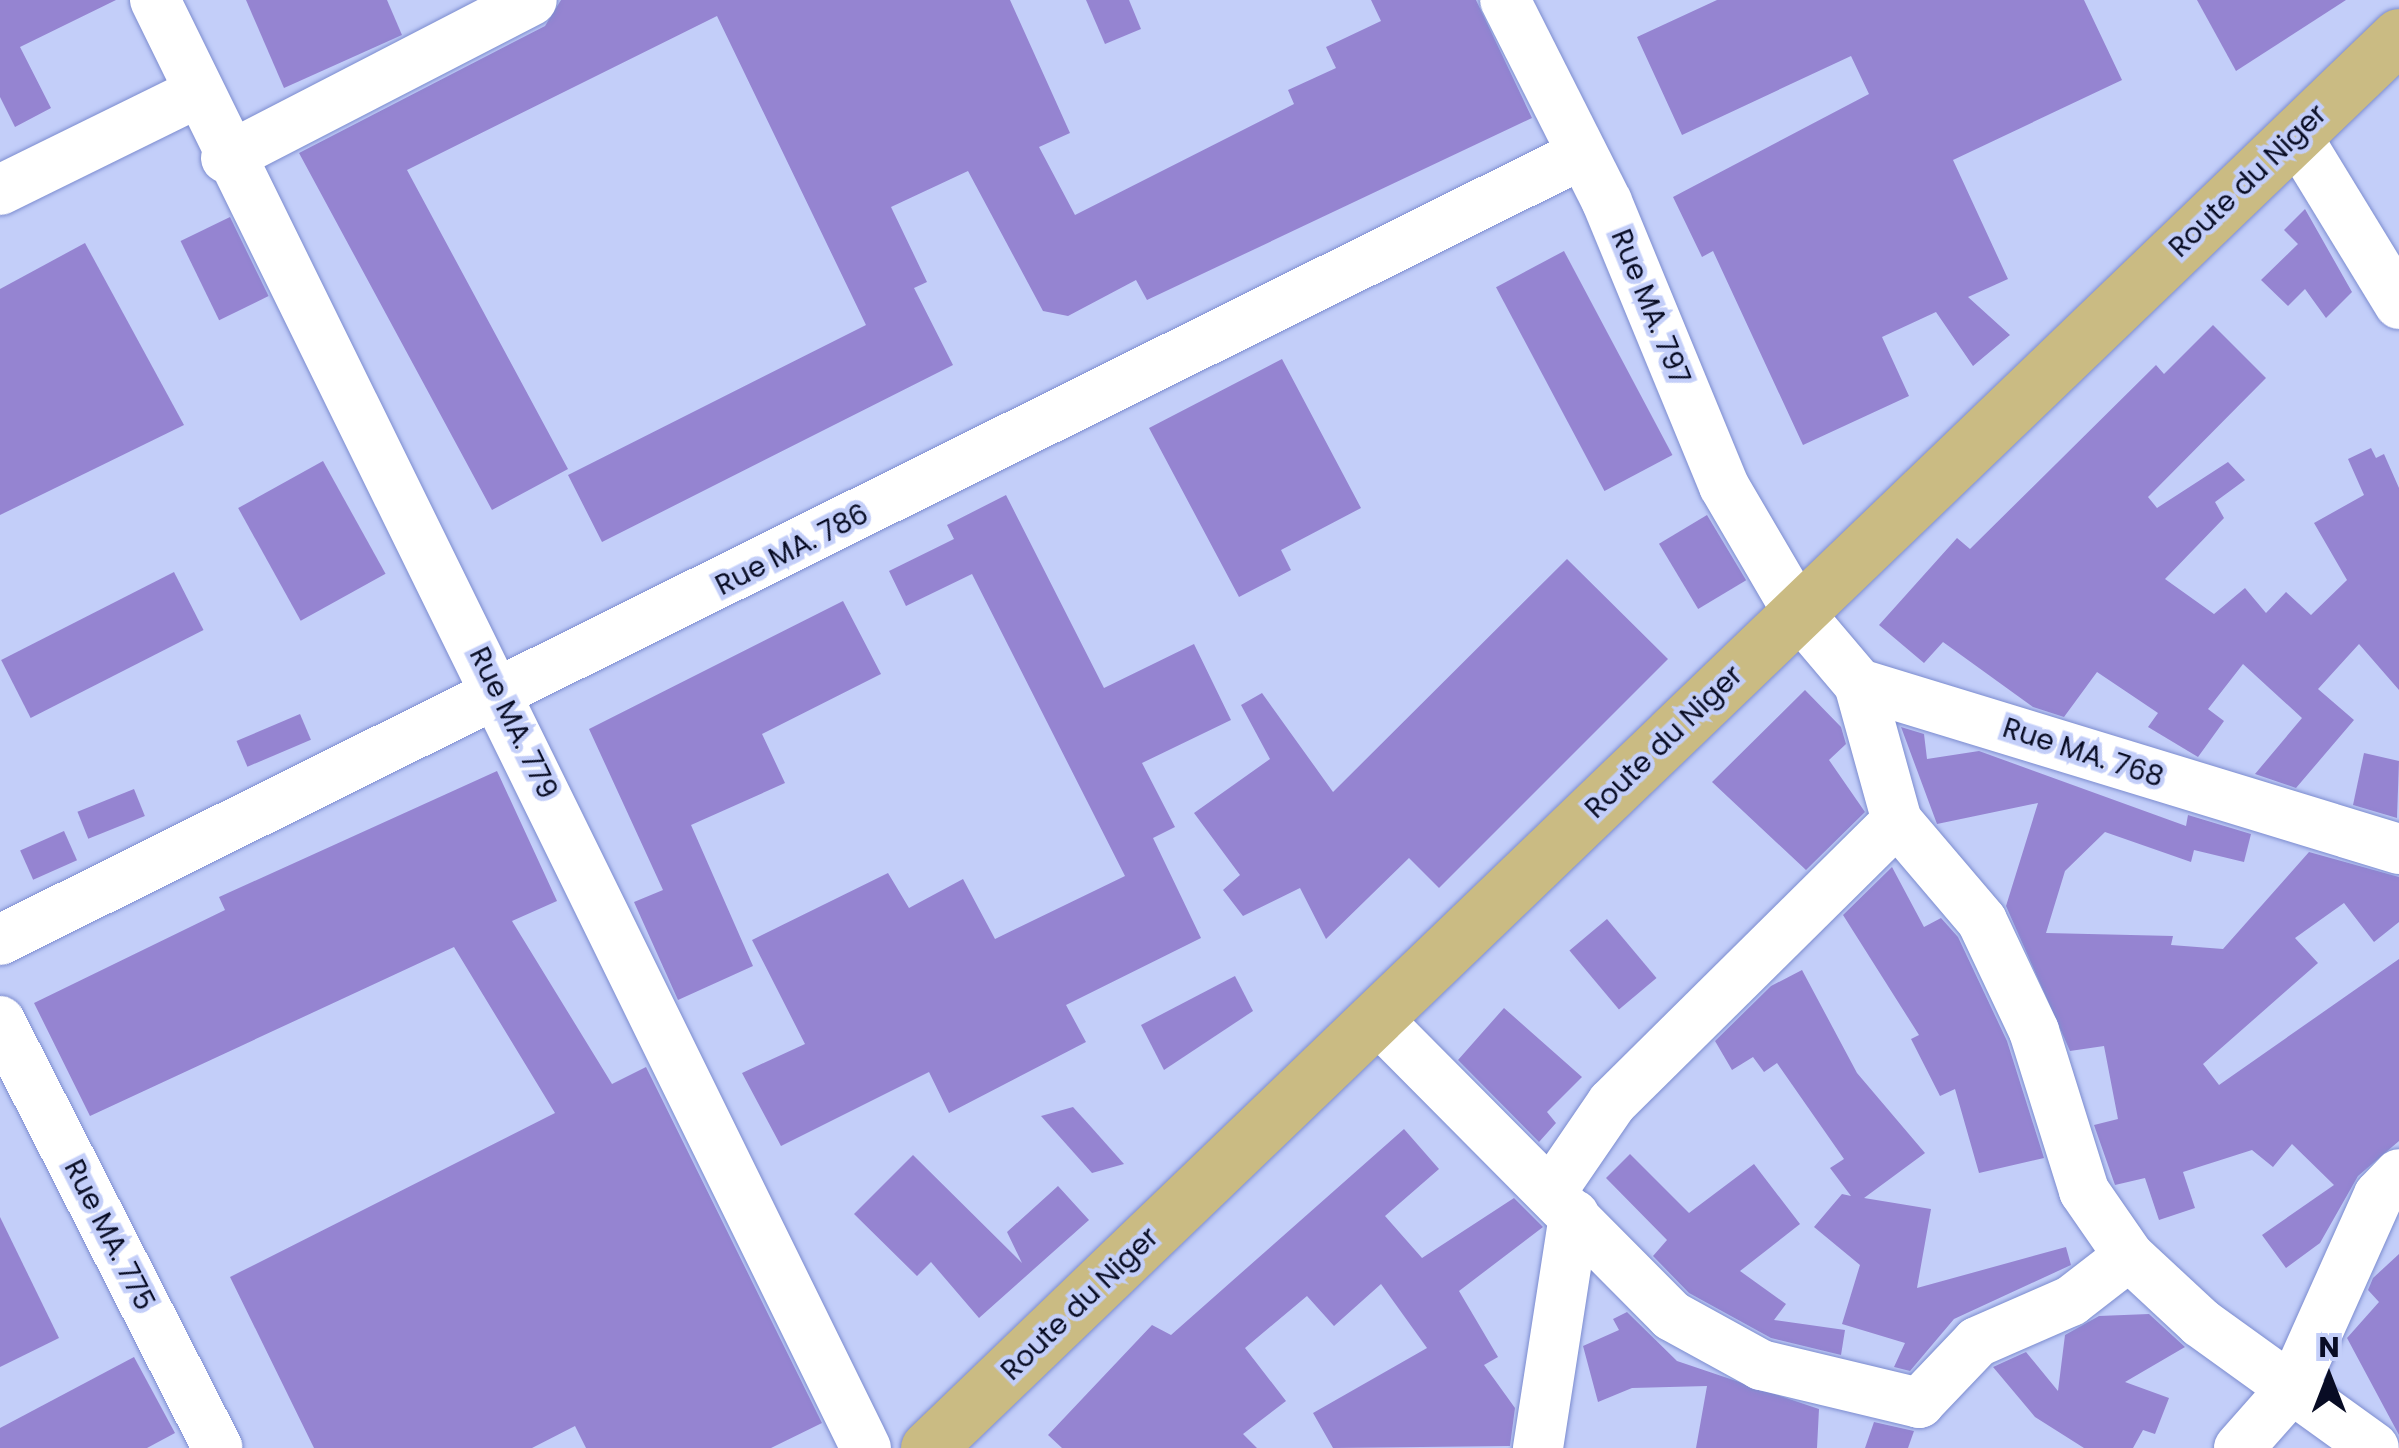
<!DOCTYPE html>
<style>
body{margin:0}
#map{position:relative;width:2399px;height:1448px;overflow:hidden;background:#c3cef9;font-family:Poppins,sans-serif}
div>[style]{position:absolute}
.building>*{inset:0;background:#9584d1;transform-origin:0 0}
.roads{filter:drop-shadow(0 0 2px #7c8ccf) drop-shadow(0 0 2px #7c8ccf)}
.minor>*{height:50px;margin:-25px;padding:0 25px;transform-origin:25px;border-radius:25px;background:#fff}
.major>*{height:55px;margin:-27.5px;padding:0 27.5px;transform-origin:27.5px;border-radius:27.5px;background:#cabb83}
span{translate:-50% -50%;white-space:nowrap;text-align:center;line-height:1.15;-webkit-text-stroke:9px #c3cef9;paint-order:stroke}
.street-label{font-size:28px;color:#080c24}
.north{position:absolute;left:2279px;top:1328px;width:100px;height:100px;-webkit-text-stroke:8px #c3cef9;paint-order:stroke;rotate:0deg;font-size:28px;font-weight:700;line-height:40px;text-align:center;color:#080c24}
.north::after{content:'';display:block;margin:auto;width:35px;height:45px;background:#080c24;clip-path:polygon(50% 0,100% 100%,50% 72%,0 100%)}
</style>
<div id="map">
<div class="building">
<div style="clip-path:polygon(0 0,116px 0,20px 47px,51px 108px,15px 127px,0 97px)"></div>
<div style="clip-path:polygon(246px 0,387px 0,402px 35px,284px 88px)"></div>
<div style="clip-path:polygon(561px 0,1010px 0,1070px 133px,1039px 147px,1075px 215px,1294px 104px,1288px 90px,1336px 68px,1326px 47px,1381px 21px,1371px 0,1476px 0,1532px 118px,1147px 300px,1136px 280px,1068px 316px,1043px 311px,968px 171px,891px 207px,927px 282px,914px 288px,953px 365px,602px 542px,568px 475px,866px 325px,717px 16px,407px 170px,568px 469px,492px 510px,299px 153px,545px 26px)"></div>
<div style="clip-path:polygon(1086px 0,1129px 0,1141px 29px,1105px 44px)"></div>
<div style="clip-path:polygon(1717px 0,2084px 0,2122px 80px,1953px 160px,2008px 279px,1968px 297px,2010px 335px,1973px 366px,1936px 312px,1882px 337px,1909px 396px,1803px 445px,1713px 251px,1702px 257px,1673px 197px,1869px 94px,1851px 56px,1682px 135px,1637px 37px)"></div>
<div style="clip-path:polygon(2197px 0,2346px 0,2236px 71px)"></div>
<div style="clip-path:polygon(2305px 209px,2352px 292px,2326px 318px,2305px 289px,2288px 306px,2261px 280px,2298px 244px,2284px 230px)"></div>
<div style="left:230px;top:217px;width:88px;height:55px;rotate:64deg"></div>
<div style="clip-path:polygon(85px 243px,184px 425px,0 515px,0 289px)"></div>
<div style="left:1564px;top:251px;width:231px;height:77px;rotate:62deg"></div>
<div style="clip-path:polygon(2213px 325px,2266px 378px,2148px 497px,2157px 508px,2228px 462px,2245px 480px,2215px 502px,2224px 518px,2165px 579px,2214px 614px,2245px 588px,2266px 613px,2286px 592px,2311px 615px,2347px 580px,2314px 523px,2364px 495px,2348px 459px,2371px 448px,2376px 458px,2384px 454px,2399px 488px,2399px 690px,2359px 644px,2318px 689px,2354px 720px,2296px 788px,2255px 774px,2302px 718px,2243px 664px,2208px 709px,2224px 721px,2198px 757px,2148px 727px,2158px 713px,2097px 672px,2064px 717px,2033px 707px,1943px 642px,1924px 663px,1879px 625px,1957px 538px,1970px 549px,2156px 365px,2164px 374px)"></div>
<div style="clip-path:polygon(1282px 359px,1361px 508px,1281px 550px,1291px 570px,1239px 597px,1149px 428px)"></div>
<div style="left:323px;top:461px;width:129px;height:97px;rotate:61deg"></div>
<div style="clip-path:polygon(1006px 495px,1104px 688px,1194px 644px,1231px 720px,1142px 763px,1175px 827px,1153px 838px,1201px 938px,1066px 1005px,1086px 1042px,949px 1113px,929px 1072px,781px 1146px,742px 1073px,805px 1044px,752px 940px,888px 873px,909px 908px,963px 879px,995px 939px,1125px 876px,972px 574px,906px 606px,889px 571px,954px 539px,947px 525px)"></div>
<div style="left:1707px;top:515px;width:76px;height:56px;rotate:59deg"></div>
<div style="clip-path:polygon(1567px 559px,1668px 659px,1439px 888px,1409px 858px,1326px 939px,1300px 888px,1243px 916px,1223px 890px,1240px 875px,1194px 813px,1270px 759px,1241px 705px,1262px 693px,1333px 792px)"></div>
<div style="left:174px;top:572px;width:65px;height:194px;rotate:63deg"></div>
<div style="clip-path:polygon(843px 601px,881px 674px,762px 734px,785px 783px,691px 825px,753px 966px,678px 1000px,634px 902px,663px 890px,589px 729px)"></div>
<div style="clip-path:polygon(1805px 690px,1841px 727px,1846px 744px,1829px 760px,1865px 812px,1806px 870px,1712px 782px)"></div>
<div style="left:300px;top:714px;width:28px;height:69px;rotate:67deg"></div>
<div style="clip-path:polygon(1901px 727px,1924px 734px,1927px 759px,1979px 751px,2186px 826px,2188px 815px,2251px 834px,2244px 862px,2194px 850px,2191px 862px,2105px 832px,2065px 871px,2046px 933px,2173px 936px,2171px 945px,2223px 949px,2309px 852px,2399px 877px,2399px 922px,2374px 942px,2344px 903px,2295px 938px,2318px 963px,2203px 1064px,2219px 1085px,2399px 959px,2399px 1141px,2358px 1176px,2320px 1243px,2286px 1268px,2262px 1235px,2334px 1185px,2292px 1144px,2273px 1167px,2252px 1150px,2183px 1172px,2195px 1208px,2159px 1220px,2145px 1178px,2115px 1185px,2094px 1125px,2118px 1119px,2104px 1046px,2070px 1051px,2006px 906px,2038px 803px,1937px 824px)"></div>
<div style="clip-path:polygon(2364px 753px,2399px 761px,2397px 818px,2353px 805px)"></div>
<div style="clip-path:polygon(497px 771px,557px 901px,512px 921px,612px 1084px,646px 1067px,822px 1423px,771px 1448px,586px 1448px,575px 1426px,532px 1448px,314px 1448px,230px 1277px,555px 1113px,454px 947px,90px 1116px,34px 1003px,225px 910px,219px 897px)"></div>
<div style="left:134px;top:789px;width:29px;height:61px;rotate:68deg"></div>
<div style="left:64px;top:831px;width:32px;height:48px;rotate:66deg"></div>
<div style="clip-path:polygon(1892px 867px,1924px 927px,1941px 918px,1958px 937px,2007px 1041px,2044px 1158px,1979px 1173px,1955px 1089px,1940px 1096px,1911px 1039px,1919px 1035px,1843px 915px)"></div>
<div style="left:1607px;top:919px;width:77px;height:49px;rotate:50deg"></div>
<div style="clip-path:polygon(1802px 970px,1857px 1073px,1925px 1153px,1864px 1198px,1931px 1209px,1917px 1288px,2066px 1247px,2071px 1265px,1954px 1319px,1910px 1371px,1894px 1367px,1905px 1343px,1842px 1324px,1860px 1265px,1814px 1227px,1842px 1194px,1851px 1196px,1830px 1168px,1844px 1159px,1777px 1063px,1764px 1072px,1753px 1057px,1732px 1070px,1715px 1041px,1771px 986px)"></div>
<div style="clip-path:polygon(1235px 976px,1253px 1011px,1164px 1070px,1141px 1025px)"></div>
<div style="clip-path:polygon(1504px 1008px,1582px 1077px,1547px 1112px,1556px 1123px,1539px 1142px,1458px 1060px)"></div>
<div style="clip-path:polygon(1073px 1107px,1092px 1128px,1124px 1164px,1092px 1173px,1041px 1116px)"></div>
<div style="clip-path:polygon(1404px 1129px,1439px 1169px,1385px 1216px,1422px 1258px,1514px 1198px,1543px 1227px,1459px 1291px,1498px 1357px,1484px 1365px,1515px 1408px,1510px 1446px,1333px 1448px,1313px 1413px,1427px 1348px,1381px 1284px,1334px 1326px,1307px 1296px,1245px 1348px,1286px 1401px,1243px 1434px,1257px 1448px,1062px 1448px,1048px 1435px,1152px 1325px,1171px 1335px)"></div>
<div style="clip-path:polygon(1630px 1154px,1689px 1213px,1754px 1164px,1800px 1224px,1740px 1271px,1786px 1304px,1774px 1320px,1845px 1330px,1841px 1355px,1771px 1338px,1689px 1293px,1653px 1256px,1667px 1240px,1606px 1178px)"></div>
<div style="clip-path:polygon(913px 1155px,1022px 1263px,1007px 1232px,1058px 1186px,1089px 1220px,979px 1318px,931px 1262px,917px 1276px,854px 1214px)"></div>
<div style="clip-path:polygon(0 1217px,59px 1338px,0 1367px)"></div>
<div style="clip-path:polygon(2399px 1254px,2399px 1435px,2347px 1338px,2379px 1302px,2368px 1290px,2373px 1278px)"></div>
<div style="clip-path:polygon(1627px 1312px,1677px 1361px,1819px 1409px,1817px 1448px,1696px 1448px,1707px 1386px,1632px 1388px,1598px 1402px,1583px 1346px,1619px 1330px,1613px 1319px)"></div>
<div style="clip-path:polygon(2149px 1314px,2185px 1347px,2125px 1382px,2169px 1398px,2155px 1434px,2143px 1430px,2133px 1448px,2084px 1448px,2035px 1417px,1993px 1367px,2026px 1352px,2058px 1391px,2065px 1335px,2099px 1316px)"></div>
<div style="clip-path:polygon(134px 1357px,175px 1433px,147px 1448px,0 1448px,0 1428px)"></div>
<div style="clip-path:polygon(1874px 1422px,1914px 1431px,1908px 1448px,1865px 1448px)"></div>
</div>
<div class="roads">
<div class="minor">
<div style="left:155px;top:0;width:1613px;rotate:63.85deg"></div>
<div style="left:1505px;top:0;width:226px;rotate:63.2deg"></div>
<div style="left:1607px;top:202px;width:307px;rotate:67.6deg"></div>
<div style="left:1724px;top:486px;width:145px;rotate:59.7deg"></div>
<div style="left:1797px;top:611px;width:96px;rotate:49.7deg"></div>
<div style="left:1859px;top:684px;width:565px;rotate:16.99deg"></div>
<div style="left:2296px;top:135px;width:198px;rotate:58.6deg"></div>
<div style="left:226px;top:158px;width:344px;rotate:-27.3deg"></div>
<div style="left:0;top:190px;width:220px;rotate:-26.2deg"></div>
<div style="left:1859px;top:684px;width:142px;rotate:74.5deg"></div>
<div style="left:1897px;top:821px;width:131px;rotate:49.6deg"></div>
<div style="left:1982px;top:921px;width:122px;rotate:64.7deg"></div>
<div style="left:2034px;top:1031px;width:168px;rotate:72.6deg"></div>
<div style="left:2084px;top:1191px;width:79px;rotate:55.3deg"></div>
<div style="left:2129px;top:1256px;width:98px;rotate:42.9deg"></div>
<div style="left:2201px;top:1323px;width:213px;rotate:35.8deg"></div>
<div style="left:0;top:940px;width:1766px;rotate:-26.42deg"></div>
<div style="left:1378px;top:1020px;width:417px;rotate:45.2deg"></div>
<div style="left:1672px;top:1316px;width:102px;rotate:28.8deg"></div>
<div style="left:1761px;top:1365px;width:163px;rotate:13.5deg"></div>
<div style="left:1919px;top:1403px;width:84px;rotate:-46.4deg"></div>
<div style="left:1977px;top:1342px;width:103px;rotate:-23.6deg"></div>
<div style="left:2071px;top:1301px;width:73px;rotate:-37.8deg"></div>
<div style="left:0;top:1021px;width:479px;rotate:63deg"></div>
<div style="left:1551px;top:1192px;width:108px;rotate:-55.6deg"></div>
<div style="left:1612px;top:1103px;width:401px;rotate:-44.7deg"></div>
<div style="left:1538px;top:1448px;width:236px;rotate:-81.2deg"></div>
<div style="left:2239px;top:1448px;width:81px;rotate:-48.5deg"></div>
<div style="left:2293px;top:1387px;width:210px;rotate:-65.9deg"></div>
<div style="left:2379px;top:1195px;width:29px;rotate:-46deg"></div>
</div>
<div class="major">
<div style="left:928px;top:1448px;width:2039px;rotate:-43.83deg"></div>
</div>
</div>
<div class="street-label">
<span style="left:2248px;top:181px;rotate:-44deg">Route du Niger</span>
<span style="left:1650px;top:307px;rotate:68deg">Rue MA. 797</span>
<span style="left:792px;top:550px;rotate:-27deg">Rue MA. 786</span>
<span style="left:513px;top:723px;rotate:64deg">Rue MA. 779</span>
<span style="left:1664px;top:742px;rotate:-44deg">Route du Niger</span>
<span style="left:2083px;top:753px;rotate:18deg">Rue MA. 768</span>
<span style="left:109px;top:1235px;rotate:63deg">Rue MA. 775</span>
<span style="left:1080px;top:1304px;rotate:-44deg">Route du Niger</span>
</div>
<div class="north">N</div>
</div>
